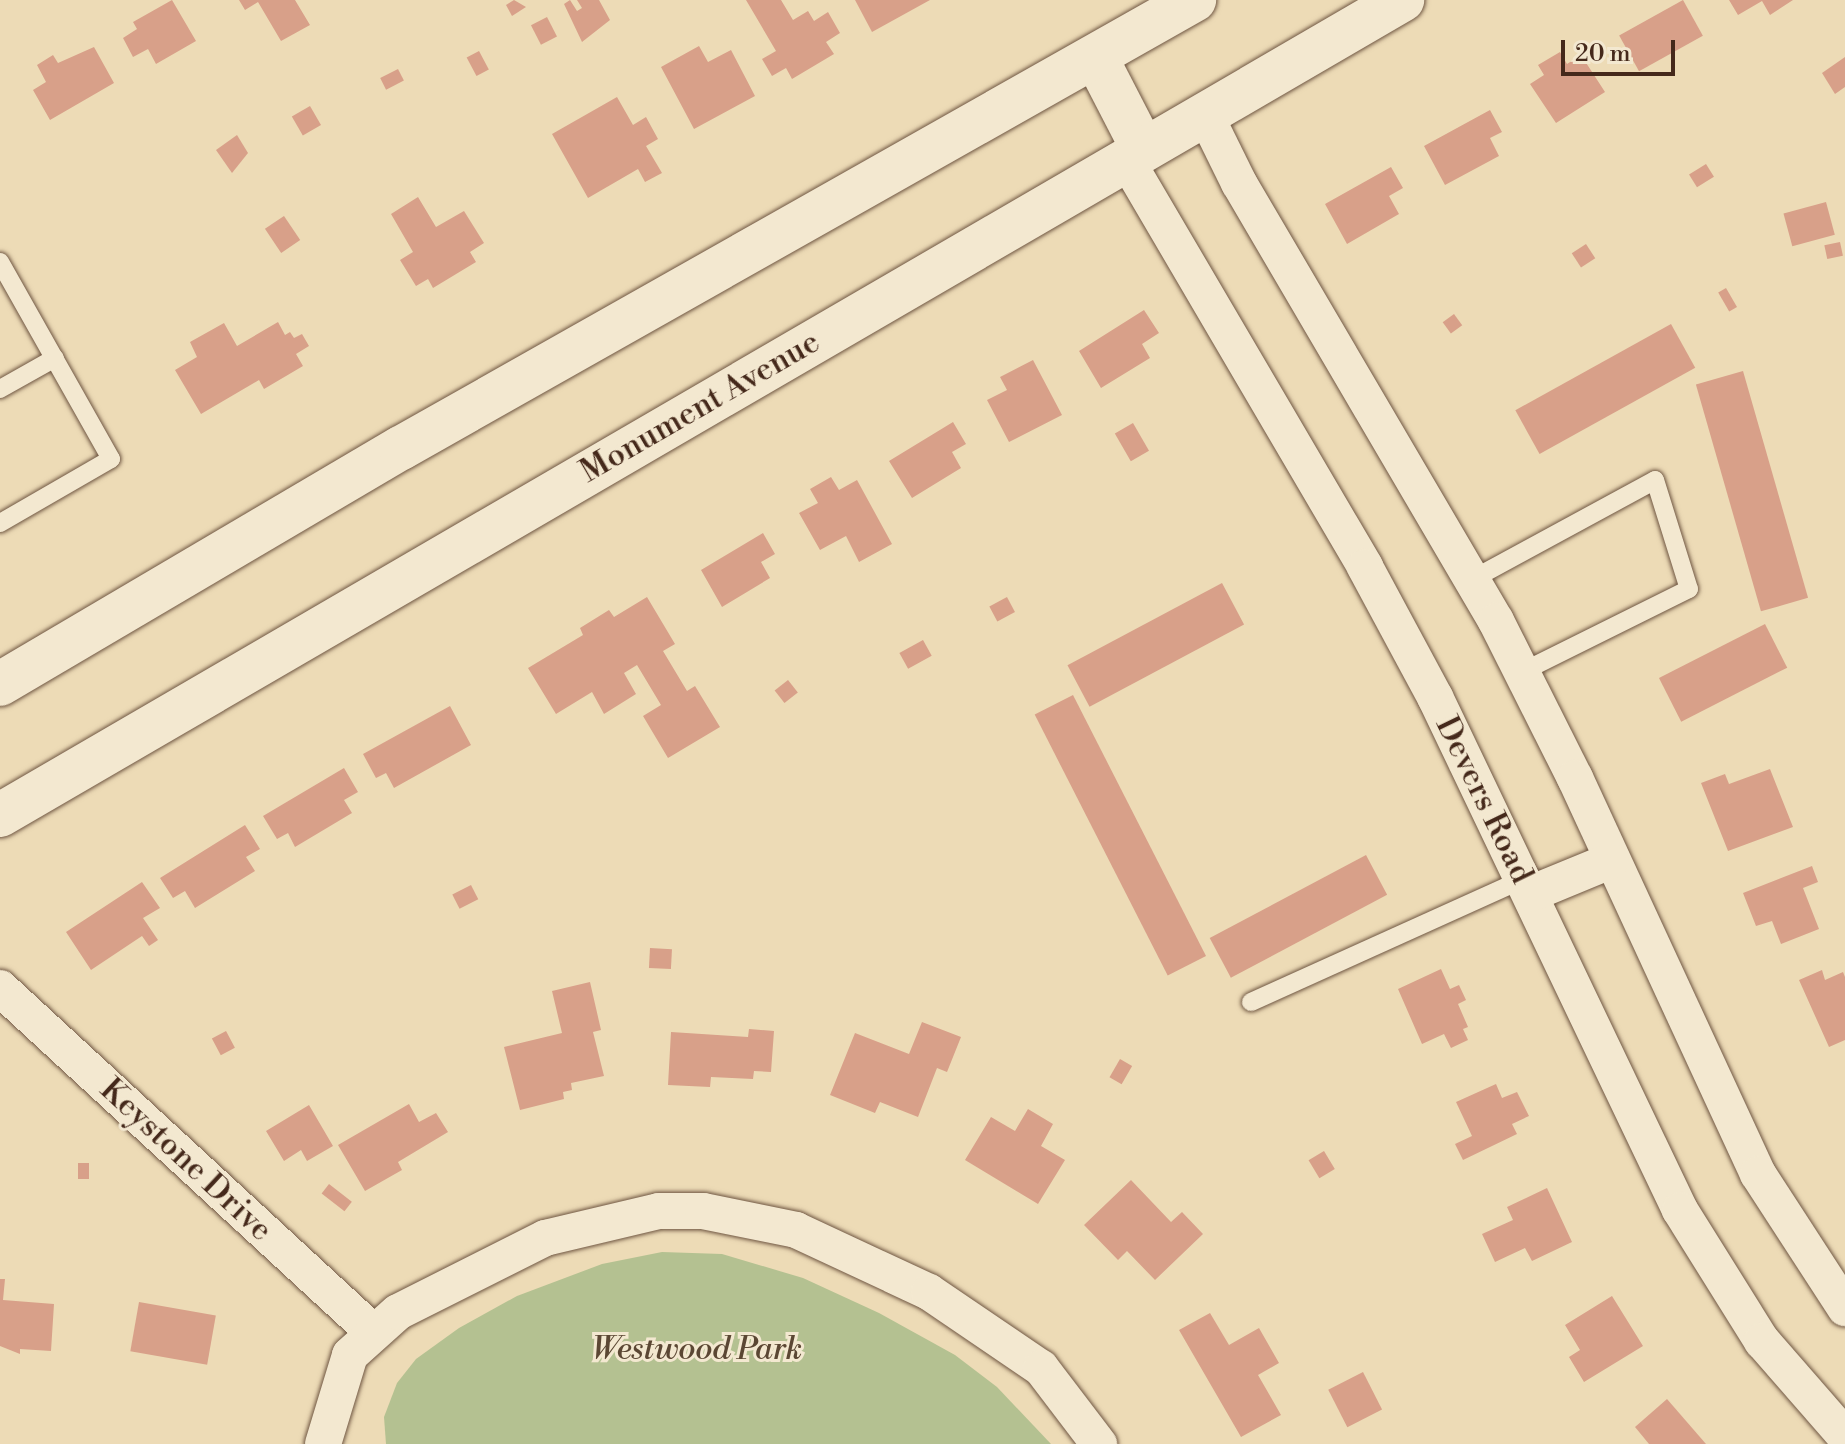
<!DOCTYPE html>
<style>
body{margin:0}
#map{position:relative;width:1845px;height:1444px;overflow:hidden;background:#eddbb6;font-family:"Libre Bodoni",serif}
div>[style]{position:absolute}
.green>*{inset:0;background:#b4c191}
.building>*{inset:0;background:#d8a089;transform-origin:0 0}
.roads{filter:drop-shadow(0 0 2px #6f5642) drop-shadow(0 0 2px #6f5642)}
.lane>*{height:18px;margin:-9px;padding:0 9px;transform-origin:9px;border-radius:9px;background:#f3e8d0}
.street>*{height:36px;margin:-18px;padding:0 18px;transform-origin:18px;border-radius:18px;background:#f3e8d0}
.secondary>*{height:44px;margin:-22px;padding:0 22px;transform-origin:22px;border-radius:22px;background:#f3e8d0}
span{translate:-50% -50%;white-space:nowrap;text-align:center;line-height:1.15;-webkit-text-stroke:6px #f3e8d0;paint-order:stroke}
.street-label{font-size:32px;color:#45291b}
.park-label{font-size:32px;color:#5b4733;font-style:italic}
.scale{position:absolute;left:1561px;top:40px;width:114px;height:36px;box-sizing:border-box;border:4px solid #45291b;border-top:0;padding-left:10px;font-size:24px;line-height:28px;white-space:nowrap;color:#45291b;-webkit-text-stroke:6px #f3e8d0;paint-order:stroke}
</style>
<div id="map">
<div class="green">
<div style="clip-path:polygon(662px 1252px,722px 1254px,803px 1278px,879px 1313px,955px 1355px,997px 1387px,1051px 1444px,386px 1444px,384px 1417px,397px 1383px,416px 1359px,459px 1328px,517px 1296px,602px 1264px)"></div>
</div>
<div class="building">
<div style="clip-path:polygon(172px 0,196px 41px,156px 64px,148px 49px,133px 57px,123px 38px,137px 29px,133px 22px)"></div>
<div style="clip-path:polygon(239px 0,295px 0,310px 25px,281px 41px,258px 2px,245px 10px)"></div>
<div style="clip-path:polygon(514px 0,526px 7px,512px 16px,506px 5px)"></div>
<div style="clip-path:polygon(570px 0,577px 11px,582px 8px,577px 0,599px 0,610px 20px,582px 42px,564px 4px)"></div>
<div style="clip-path:polygon(746px 0,781px 0,793px 20px,808px 11px,814px 21px,828px 12px,840px 33px,826px 42px,834px 54px,792px 79px,786px 68px,772px 76px,762px 59px,776px 51px)"></div>
<div style="clip-path:polygon(855px 0,930px 0,872px 32px)"></div>
<div style="left:1683px;top:0;width:41px;height:73px;rotate:61deg"></div>
<div style="clip-path:polygon(1729px 0,1793px 0,1770px 15px,1762px 1px,1738px 15px)"></div>
<div style="left:547px;top:17px;width:22px;height:18px;rotate:63deg"></div>
<div style="clip-path:polygon(699px 46px,708px 62px,731px 50px,755px 96px,694px 129px,661px 67px)"></div>
<div style="clip-path:polygon(94px 47px,114px 83px,50px 120px,33px 90px,46px 82px,37px 65px,53px 55px,58px 63px)"></div>
<div style="left:479px;top:51px;width:21px;height:14px;rotate:62deg"></div>
<div style="clip-path:polygon(1560px 52px,1567px 64px,1581px 55px,1605px 92px,1556px 123px,1530px 84px,1544px 75px,1538px 65px)"></div>
<div style="clip-path:polygon(1845px 57px,1845px 87px,1835px 94px,1822px 73px)"></div>
<div style="left:398px;top:69px;width:13px;height:20px;rotate:63deg"></div>
<div style="clip-path:polygon(617px 97px,633px 125px,646px 117px,658px 139px,646px 146px,662px 173px,645px 182px,638px 169px,588px 198px,552px 134px)"></div>
<div style="left:310px;top:106px;width:22px;height:21px;rotate:60deg"></div>
<div style="clip-path:polygon(1490px 110px,1502px 132px,1490px 138px,1499px 156px,1445px 185px,1424px 146px)"></div>
<div style="clip-path:polygon(237px 135px,248px 153px,232px 173px,216px 150px)"></div>
<div style="left:1706px;top:164px;width:15px;height:20px;rotate:58deg"></div>
<div style="clip-path:polygon(1391px 167px,1403px 188px,1389px 196px,1399px 214px,1347px 244px,1325px 204px)"></div>
<div style="clip-path:polygon(418px 197px,436px 227px,464px 211px,484px 243px,470px 252px,476px 262px,433px 288px,428px 279px,416px 286px,400px 260px,413px 252px,391px 214px)"></div>
<div style="left:1826px;top:202px;width:34px;height:44px;rotate:75deg"></div>
<div style="left:284px;top:216px;width:29px;height:23px;rotate:56deg"></div>
<div style="left:1840px;top:242px;width:14px;height:16px;rotate:78deg"></div>
<div style="left:1586px;top:244px;width:17px;height:17px;rotate:57deg"></div>
<div style="left:1726px;top:288px;width:22px;height:9px;rotate:60deg"></div>
<div style="clip-path:polygon(1144px 310px,1159px 333px,1142px 344px,1150px 358px,1101px 388px,1079px 351px)"></div>
<div style="left:1454px;top:314px;width:14px;height:14px;rotate:54deg"></div>
<div style="clip-path:polygon(278px 322px,285px 335px,290px 332px,294px 338px,302px 334px,309px 346px,296px 354px,303px 366px,264px 389px,259px 380px,201px 414px,175px 370px,197px 357px,190px 342px,224px 323px,237px 346px)"></div>
<div style="left:1671px;top:324px;width:50px;height:178px;rotate:61deg"></div>
<div style="clip-path:polygon(1033px 360px,1062px 415px,1009px 442px,987px 400px,1007px 390px,1000px 377px)"></div>
<div style="left:1743px;top:371px;width:236px;height:49px;rotate:74deg"></div>
<div style="clip-path:polygon(953px 422px,966px 444px,952px 452px,961px 468px,912px 498px,889px 461px)"></div>
<div style="left:1133px;top:423px;width:32px;height:21px;rotate:60deg"></div>
<div style="clip-path:polygon(831px 477px,839px 490px,857px 480px,892px 544px,859px 562px,846px 536px,820px 550px,799px 513px,818px 503px,810px 489px)"></div>
<div style="clip-path:polygon(763px 533px,775px 554px,761px 562px,770px 578px,722px 607px,701px 570px)"></div>
<div style="left:1222px;top:583px;width:47px;height:175px;rotate:62deg"></div>
<div style="clip-path:polygon(647px 597px,675px 644px,663px 651px,687px 691px,695px 686px,720px 727px,668px 758px,643px 716px,661px 705px,637px 665px,624px 673px,636px 694px,604px 714px,592px 692px,556px 714px,528px 668px,583px 635px,580px 628px,609px 610px,614px 617px)"></div>
<div style="left:1007px;top:597px;width:17px;height:20px;rotate:62deg"></div>
<div style="left:1765px;top:624px;width:49px;height:119px;rotate:63deg"></div>
<div style="left:923px;top:640px;width:18px;height:27px;rotate:61deg"></div>
<div style="left:788px;top:680px;width:16px;height:17px;rotate:52deg"></div>
<div style="left:1073px;top:695px;width:293px;height:43px;rotate:63deg"></div>
<div style="clip-path:polygon(450px 706px,471px 745px,394px 788px,386px 773px,376px 778px,363px 754px)"></div>
<div style="clip-path:polygon(344px 768px,358px 792px,344px 800px,352px 813px,295px 847px,288px 833px,277px 839px,263px 816px)"></div>
<div style="clip-path:polygon(1770px 769px,1793px 827px,1728px 851px,1701px 783px,1725px 774px,1729px 784px)"></div>
<div style="clip-path:polygon(245px 825px,260px 849px,246px 857px,255px 871px,195px 908px,185px 891px,173px 898px,160px 878px)"></div>
<div style="left:1366px;top:855px;width:45px;height:177px;rotate:62deg"></div>
<div style="clip-path:polygon(1812px 866px,1818px 882px,1803px 888px,1819px 929px,1781px 944px,1772px 921px,1756px 926px,1743px 893px)"></div>
<div style="clip-path:polygon(142px 882px,160px 908px,143px 918px,158px 940px,149px 946px,142px 936px,91px 970px,66px 932px)"></div>
<div style="left:471px;top:885px;width:16px;height:21px;rotate:63deg"></div>
<div style="left:650px;top:948px;width:22px;height:20px;rotate:3deg"></div>
<div style="clip-path:polygon(1441px 969px,1450px 989px,1459px 985px,1466px 1000px,1458px 1004px,1468px 1027px,1463px 1029px,1468px 1040px,1451px 1048px,1444px 1034px,1422px 1044px,1398px 989px)"></div>
<div style="clip-path:polygon(1822px 970px,1825px 980px,1843px 972px,1845px 977px,1845px 1040px,1829px 1047px,1799px 980px)"></div>
<div style="clip-path:polygon(590px 982px,601px 1030px,593px 1032px,604px 1076px,571px 1083px,572px 1090px,563px 1092px,564px 1099px,520px 1110px,504px 1047px,562px 1033px,552px 991px)"></div>
<div style="clip-path:polygon(922px 1022px,961px 1037px,947px 1072px,937px 1068px,918px 1117px,880px 1102px,875px 1113px,830px 1095px,855px 1033px,909px 1054px)"></div>
<div style="clip-path:polygon(749px 1029px,774px 1031px,771px 1072px,754px 1071px,753px 1079px,711px 1077px,710px 1087px,668px 1085px,671px 1032px,748px 1037px)"></div>
<div style="left:226px;top:1031px;width:19px;height:16px;rotate:62deg"></div>
<div style="left:1120px;top:1059px;width:14px;height:21px;rotate:30deg"></div>
<div style="clip-path:polygon(1496px 1084px,1502px 1098px,1517px 1092px,1529px 1116px,1512px 1124px,1517px 1134px,1463px 1160px,1455px 1144px,1472px 1136px,1456px 1102px)"></div>
<div style="clip-path:polygon(409px 1104px,419px 1122px,436px 1113px,448px 1132px,398px 1162px,402px 1170px,365px 1191px,338px 1145px)"></div>
<div style="clip-path:polygon(309px 1105px,333px 1146px,307px 1161px,301px 1150px,284px 1161px,266px 1131px)"></div>
<div style="clip-path:polygon(1028px 1109px,1053px 1124px,1041px 1146px,1065px 1160px,1038px 1204px,965px 1160px,991px 1117px,1015px 1131px)"></div>
<div style="left:1324px;top:1151px;width:21px;height:18px;rotate:59deg"></div>
<div style="left:78px;top:1163px;width:11px;height:16px"></div>
<div style="clip-path:polygon(1131px 1180px,1171px 1222px,1182px 1212px,1203px 1234px,1155px 1280px,1127px 1251px,1118px 1260px,1084px 1225px)"></div>
<div style="left:329px;top:1184px;width:29px;height:12px;rotate:38deg"></div>
<div style="clip-path:polygon(1547px 1188px,1572px 1242px,1532px 1261px,1525px 1248px,1495px 1262px,1482px 1234px,1513px 1220px,1507px 1207px)"></div>
<div style="clip-path:polygon(0 1279px,5px 1279px,3px 1300px,54px 1304px,51px 1351px,20px 1349px,20px 1354px,0 1346px)"></div>
<div style="clip-path:polygon(1612px 1296px,1643px 1346px,1584px 1382px,1569px 1357px,1580px 1350px,1565px 1325px)"></div>
<div style="left:139px;top:1302px;width:78px;height:50px;rotate:10deg"></div>
<div style="clip-path:polygon(1210px 1313px,1229px 1345px,1259px 1328px,1279px 1363px,1258px 1375px,1281px 1415px,1241px 1437px,1179px 1330px)"></div>
<div style="left:1363px;top:1372px;width:42px;height:39px;rotate:63deg"></div>
<div style="clip-path:polygon(1667px 1399px,1706px 1444px,1649px 1444px,1635px 1427px)"></div>
</div>
<div class="roads">
<div class="lane">
<div style="left:0;top:262px;width:226px;rotate:60.6deg"></div>
<div style="left:111px;top:459px;width:128px;rotate:150deg"></div>
<div style="left:0;top:389px;width:63px;rotate:-29.4deg"></div>
<div style="left:1473px;top:579px;width:207px;rotate:-28.5deg"></div>
<div style="left:1655px;top:480px;width:114px;rotate:72.7deg"></div>
<div style="left:1689px;top:589px;width:186px;rotate:153.6deg"></div>
<div style="left:1251px;top:1002px;width:299px;rotate:-24.3deg"></div>
</div>
<div class="street">
<div style="left:1205px;top:114px;width:77px;rotate:63.8deg"></div>
<div style="left:1239px;top:183px;width:508px;rotate:59.6deg"></div>
<div style="left:1496px;top:621px;width:176px;rotate:63.3deg"></div>
<div style="left:1575px;top:778px;width:436px;rotate:65.2deg"></div>
<div style="left:1758px;top:1174px;width:160px;rotate:57deg"></div>
<div style="left:1126px;top:159px;width:473px;rotate:59.6deg"></div>
<div style="left:1365px;top:567px;width:148px;rotate:61.7deg"></div>
<div style="left:1435px;top:697px;width:569px;rotate:64.47deg"></div>
<div style="left:1680px;top:1210px;width:155px;rotate:58deg"></div>
<div style="left:1762px;top:1341px;width:126px;rotate:48.9deg"></div>
<div style="left:1530px;top:894px;width:87px;rotate:-22.4deg"></div>
<div style="left:0;top:988px;width:506px;rotate:42.68deg"></div>
<div style="left:323px;top:1444px;width:93px;rotate:-73.1deg"></div>
<div style="left:350px;top:1355px;width:64px;rotate:-41.9deg"></div>
<div style="left:398px;top:1312px;width:165px;rotate:-26.7deg"></div>
<div style="left:545px;top:1238px;width:117px;rotate:-13.3deg"></div>
<div style="left:659px;top:1211px;width:44px"></div>
<div style="left:703px;top:1211px;width:95px;rotate:11.5deg"></div>
<div style="left:796px;top:1230px;width:147px;rotate:25deg"></div>
<div style="left:929px;top:1292px;width:135px;rotate:34.2deg"></div>
<div style="left:1041px;top:1368px;width:96px;rotate:52.7deg"></div>
</div>
<div class="secondary">
<div style="left:1096px;top:58px;width:102px;rotate:62.7deg"></div>
<div style="left:0;top:684px;width:465px;rotate:-30.5deg"></div>
<div style="left:401px;top:448px;width:911px;rotate:-29.46deg"></div>
<div style="left:0;top:815px;width:1622px;rotate:-30.17deg"></div>
</div>
</div>
<div class="street-label">
<span style="left:700px;top:407px;rotate:-30deg">Monument Avenue</span>
<span style="left:1484px;top:800px;rotate:64deg">Devers Road</span>
<span style="left:186px;top:1160px;rotate:43deg">Keystone Drive</span>
</div>
<div class="park-label">
<span style="left:697px;top:1349px">Westwood Park</span>
</div>
<div class="scale">20 m</div>
</div>
